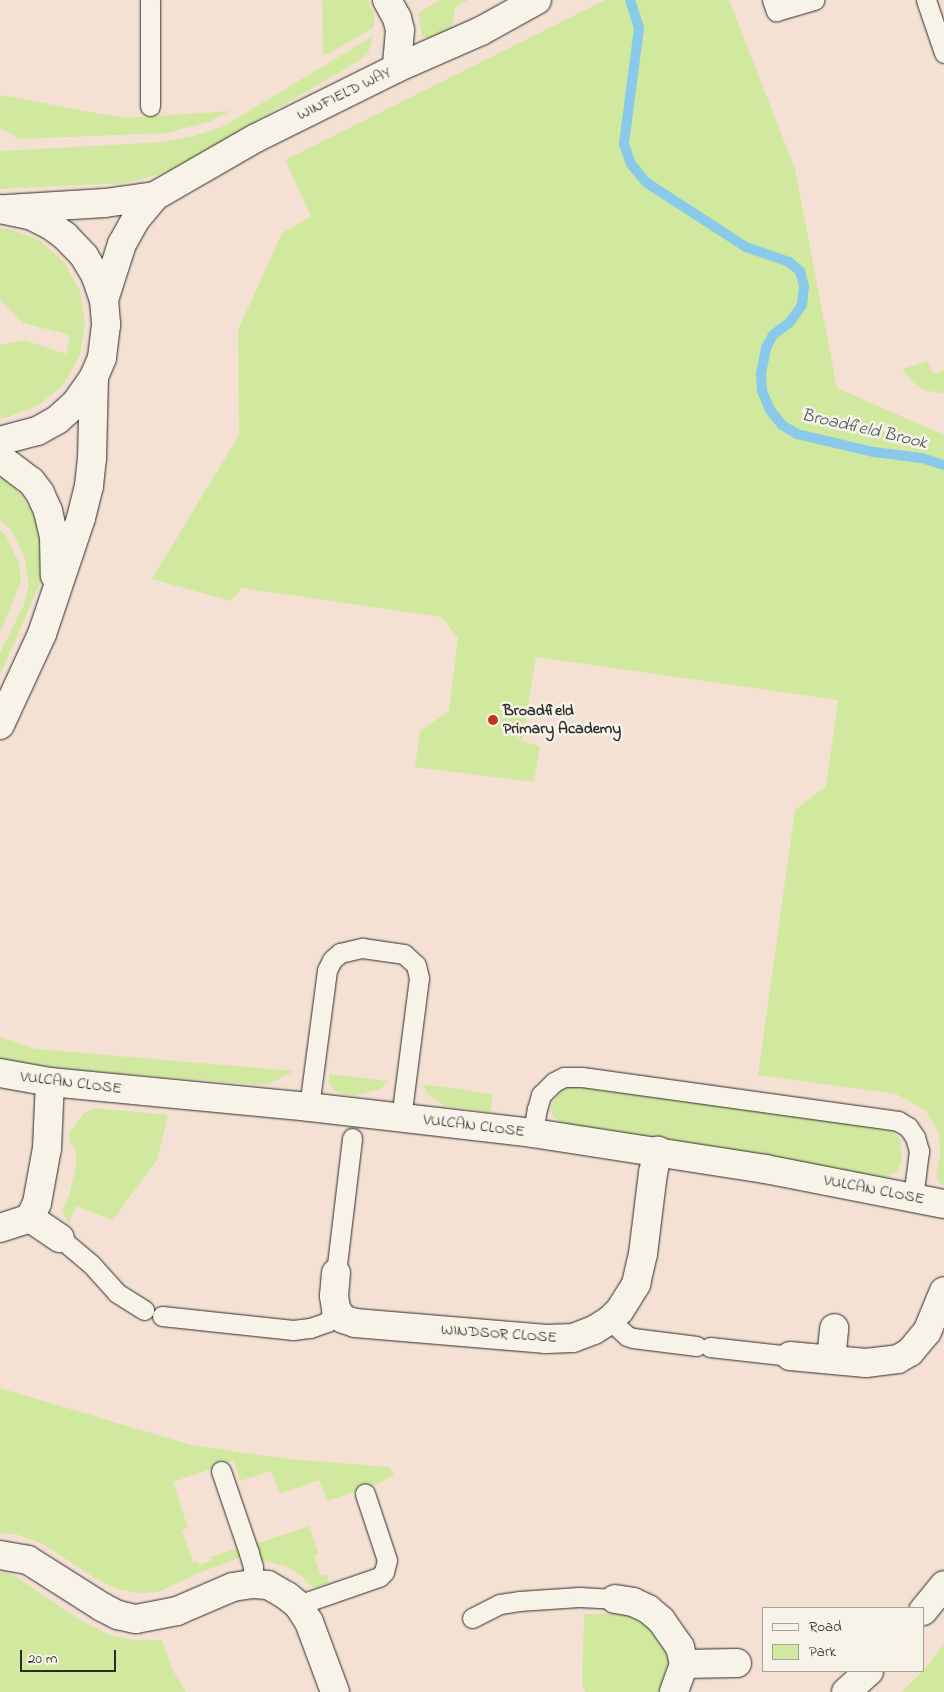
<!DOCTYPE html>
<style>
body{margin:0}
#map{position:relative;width:944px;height:1692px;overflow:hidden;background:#f5e1d4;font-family:"Indie Flower",sans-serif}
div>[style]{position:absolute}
.green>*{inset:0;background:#d1e99f}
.stream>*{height:10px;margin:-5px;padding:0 5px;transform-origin:5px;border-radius:5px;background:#89caea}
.roads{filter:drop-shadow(0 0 1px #2b2b2b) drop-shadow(0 0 1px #2b2b2b)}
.lane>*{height:19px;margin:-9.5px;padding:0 9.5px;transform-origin:9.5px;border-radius:9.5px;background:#f7f3e8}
.street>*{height:28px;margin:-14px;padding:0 14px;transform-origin:14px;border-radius:14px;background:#f7f3e8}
.secondary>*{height:28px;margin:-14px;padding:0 14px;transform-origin:14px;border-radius:14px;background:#f7f3e8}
.dots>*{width:14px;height:14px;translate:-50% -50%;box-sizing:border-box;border:2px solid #f7f3e8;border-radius:50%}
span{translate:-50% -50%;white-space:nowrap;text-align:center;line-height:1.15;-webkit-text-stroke:5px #f7f3e8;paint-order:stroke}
.street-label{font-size:16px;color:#2b2b2b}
.poi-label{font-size:16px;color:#2b2b2b;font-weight:700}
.left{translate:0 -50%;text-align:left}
.water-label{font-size:18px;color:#42535b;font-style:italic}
.legend{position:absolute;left:762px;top:1607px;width:162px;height:65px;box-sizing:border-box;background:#f7f3e8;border:1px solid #a5a39c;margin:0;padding:6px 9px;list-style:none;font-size:15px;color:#2b2b2b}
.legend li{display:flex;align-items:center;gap:10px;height:25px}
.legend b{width:25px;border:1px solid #a5a39c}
.scale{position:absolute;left:20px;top:1650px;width:96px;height:22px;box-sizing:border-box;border:2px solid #2b2b2b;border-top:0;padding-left:6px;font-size:15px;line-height:18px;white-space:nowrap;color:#2b2b2b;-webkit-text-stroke:4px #f7f3e8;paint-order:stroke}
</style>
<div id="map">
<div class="green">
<div style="clip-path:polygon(322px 0,368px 0,374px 14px,374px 27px,326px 55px,323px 52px)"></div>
<div style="clip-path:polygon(440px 0,468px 0,455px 8px,451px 31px,441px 36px,429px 38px,422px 36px,418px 13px)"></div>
<div style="clip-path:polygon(605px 0,729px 0,795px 169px,837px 388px,944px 435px,944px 1186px,940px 1183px,936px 1175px,940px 1155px,939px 1133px,926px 1111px,896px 1094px,758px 1075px,795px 810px,826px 786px,838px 700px,536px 657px,522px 741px,540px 746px,534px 782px,415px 767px,420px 731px,449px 711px,458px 638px,441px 617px,242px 588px,231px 601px,152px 579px,239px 435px,238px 330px,282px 233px,311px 216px,285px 160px)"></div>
<div style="clip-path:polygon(373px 36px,368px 53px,357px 62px,171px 171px,127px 183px,0 189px,0 151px,164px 142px,194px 136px,222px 127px)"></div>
<div style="clip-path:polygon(0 95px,124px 118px,230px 111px,209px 122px,166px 133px,18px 139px,7px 131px,0 129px)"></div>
<div style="clip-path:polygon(0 228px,9px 229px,39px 240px,64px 262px,80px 291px,85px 323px,80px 355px,64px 384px,39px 405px,8px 417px,0 418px,0 345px,24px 340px,66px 354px,70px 335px,23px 323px,0 299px)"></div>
<div style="clip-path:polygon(928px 361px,933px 374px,944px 370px,944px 394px,924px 390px,913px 382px,902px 369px)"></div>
<div style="clip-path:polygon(0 474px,21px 495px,39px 520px,44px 575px,0 675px,0 653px,23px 607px,29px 585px,24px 555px,11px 530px,0 520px)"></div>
<div style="clip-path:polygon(0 530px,5px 534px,19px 563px,21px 581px,0 633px)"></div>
<div style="clip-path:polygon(0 1037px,36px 1049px,294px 1071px,271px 1083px,258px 1085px,38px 1067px,0 1060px)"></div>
<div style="clip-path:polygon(329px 1074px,389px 1081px,380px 1089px,353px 1096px,341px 1094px,334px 1090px,329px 1083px)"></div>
<div style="clip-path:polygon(422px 1084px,493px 1094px,491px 1112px,445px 1106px,428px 1094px)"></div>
<div style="clip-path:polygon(574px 1086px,884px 1128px,894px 1132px,900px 1139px,902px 1161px,897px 1171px,887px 1177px,872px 1178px,810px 1163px,569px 1124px,560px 1122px,552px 1115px,551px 1106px,562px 1089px)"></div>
<div style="clip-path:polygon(94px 1108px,168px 1115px,157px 1160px,113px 1220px,76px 1206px,69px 1224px,62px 1211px,69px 1196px,76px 1166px,76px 1152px,69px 1141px,70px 1132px,84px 1113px)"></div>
<div style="clip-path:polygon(0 1388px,191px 1445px,288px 1459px,390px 1467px,394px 1475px,376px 1485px,327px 1501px,319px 1480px,280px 1494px,271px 1471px,240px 1481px,234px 1461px,173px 1482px,188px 1528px,182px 1530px,193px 1562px,198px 1561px,199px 1565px,212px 1560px,210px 1557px,241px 1547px,244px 1556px,199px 1573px,158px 1592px,138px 1593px,116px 1589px,93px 1577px,41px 1543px,18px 1535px,0 1533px)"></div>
<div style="clip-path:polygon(309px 1526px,319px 1554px,314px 1556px,321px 1575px,327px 1574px,329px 1583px,313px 1588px,300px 1575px,288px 1567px,261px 1560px,256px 1544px)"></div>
<div style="clip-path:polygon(3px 1572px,15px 1576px,80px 1620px,110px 1635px,133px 1640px,162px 1640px,171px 1667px,186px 1692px,0 1692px,0 1573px)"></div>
<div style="clip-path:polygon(584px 1614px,619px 1614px,644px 1621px,665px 1644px,669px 1659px,667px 1672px,658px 1692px,586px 1692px,582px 1686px)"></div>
<div style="clip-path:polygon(944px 1644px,944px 1692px,901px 1692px,923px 1671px)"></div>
</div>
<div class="stream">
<div style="left:630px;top:0;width:29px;rotate:72deg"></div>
<div style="left:639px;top:28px;width:117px;rotate:97.4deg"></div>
<div style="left:624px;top:144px;width:21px;rotate:71deg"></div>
<div style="left:631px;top:164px;width:25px;rotate:50deg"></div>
<div style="left:647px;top:183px;width:118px;rotate:32.9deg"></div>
<div style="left:746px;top:247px;width:46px;rotate:19.2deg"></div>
<div style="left:789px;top:262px;width:14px;rotate:39deg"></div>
<div style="left:800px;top:271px;width:16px;rotate:75deg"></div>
<div style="left:804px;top:286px;width:19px;rotate:96deg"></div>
<div style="left:802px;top:305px;width:21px;rotate:125deg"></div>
<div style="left:790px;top:322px;width:21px;rotate:143deg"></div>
<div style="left:773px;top:335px;width:15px;rotate:118deg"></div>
<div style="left:766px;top:348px;width:25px;rotate:101deg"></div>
<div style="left:761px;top:373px;width:18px;rotate:87deg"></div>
<div style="left:762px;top:391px;width:21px;rotate:67deg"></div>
<div style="left:770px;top:410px;width:19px;rotate:51deg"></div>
<div style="left:782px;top:425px;width:17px;rotate:31deg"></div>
<div style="left:797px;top:434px;width:79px;rotate:13.2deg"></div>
<div style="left:874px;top:452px;width:48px;rotate:7.1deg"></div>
<div style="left:922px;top:458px;width:23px;rotate:18deg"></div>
</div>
<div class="roads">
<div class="lane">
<div style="left:772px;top:0;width:12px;rotate:70deg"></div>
<div style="left:776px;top:11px;width:40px;rotate:-16deg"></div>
<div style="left:926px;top:0;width:56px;rotate:71.2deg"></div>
<div style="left:150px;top:106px;width:106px;rotate:-90deg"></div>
<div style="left:309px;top:1107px;width:138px;rotate:-82.5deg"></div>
<div style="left:327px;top:970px;width:11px;rotate:-63deg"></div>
<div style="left:332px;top:960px;width:11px;rotate:-41deg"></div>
<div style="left:340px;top:953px;width:23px;rotate:-13deg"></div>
<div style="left:362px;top:948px;width:42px;rotate:8.1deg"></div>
<div style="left:404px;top:954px;width:16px;rotate:43deg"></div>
<div style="left:416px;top:965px;width:13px;rotate:77deg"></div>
<div style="left:419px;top:978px;width:141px;rotate:97.3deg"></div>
<div style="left:533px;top:1133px;width:24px;rotate:-81deg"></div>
<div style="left:537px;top:1109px;width:15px;rotate:-74deg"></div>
<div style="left:541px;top:1095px;width:18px;rotate:-45deg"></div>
<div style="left:554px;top:1082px;width:11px;rotate:-27deg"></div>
<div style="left:564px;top:1077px;width:18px"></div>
<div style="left:582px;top:1077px;width:319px;rotate:7.9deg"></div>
<div style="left:898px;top:1121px;width:12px;rotate:31deg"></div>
<div style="left:908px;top:1127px;width:12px;rotate:55deg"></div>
<div style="left:915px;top:1137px;width:15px;rotate:74deg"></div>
<div style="left:919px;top:1151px;width:47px;rotate:97.3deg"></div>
<div style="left:60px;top:1238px;width:40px;rotate:40deg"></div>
<div style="left:91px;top:1264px;width:39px;rotate:48deg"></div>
<div style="left:117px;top:1293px;width:32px;rotate:32deg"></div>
<div style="left:336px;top:1273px;width:136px;rotate:-83.2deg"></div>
<div style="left:162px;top:1316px;width:132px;rotate:6.1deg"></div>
<div style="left:293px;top:1330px;width:17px;rotate:-7deg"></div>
<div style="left:310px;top:1328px;width:18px;rotate:-19deg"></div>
<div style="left:327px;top:1322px;width:16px;rotate:-55deg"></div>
<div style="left:610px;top:1320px;width:23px;rotate:43deg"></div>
<div style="left:627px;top:1336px;width:6px;rotate:18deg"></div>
<div style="left:633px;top:1338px;width:64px;rotate:7.2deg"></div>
<div style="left:710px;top:1347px;width:81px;rotate:6.4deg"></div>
<div style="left:221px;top:1471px;width:87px;rotate:71.1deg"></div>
<div style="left:249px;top:1553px;width:15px;rotate:74deg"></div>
<div style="left:253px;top:1567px;width:17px;rotate:90deg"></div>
<div style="left:298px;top:1605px;width:86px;rotate:-19.1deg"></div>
<div style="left:379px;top:1577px;width:7px;rotate:-45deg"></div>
<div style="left:384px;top:1572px;width:12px;rotate:-76deg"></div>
<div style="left:387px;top:1560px;width:70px;rotate:-108.4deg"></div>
<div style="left:472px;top:1618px;width:31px;rotate:-27deg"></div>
<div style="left:500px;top:1604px;width:19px;rotate:-9deg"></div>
<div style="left:519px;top:1601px;width:60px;rotate:-3.8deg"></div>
<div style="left:579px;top:1597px;width:36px;rotate:3deg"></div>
</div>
<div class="street">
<div style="left:387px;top:0;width:21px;rotate:61deg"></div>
<div style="left:397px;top:18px;width:12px;rotate:76deg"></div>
<div style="left:400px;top:30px;width:38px;rotate:95deg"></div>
<div style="left:7px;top:209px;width:98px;rotate:-3.5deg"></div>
<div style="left:105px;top:203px;width:50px;rotate:-8deg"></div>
<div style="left:155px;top:196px;width:116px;rotate:-29.9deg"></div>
<div style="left:256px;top:138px;width:157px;rotate:-26.4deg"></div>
<div style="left:397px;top:68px;width:92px;rotate:-23.8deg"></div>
<div style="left:481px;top:31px;width:64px;rotate:-29deg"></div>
<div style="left:104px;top:300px;width:59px;rotate:-72.2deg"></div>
<div style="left:122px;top:244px;width:29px;rotate:-61deg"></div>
<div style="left:136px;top:219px;width:30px;rotate:-50deg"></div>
<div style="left:0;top:1073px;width:51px;rotate:10.2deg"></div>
<div style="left:50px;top:1082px;width:260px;rotate:5.5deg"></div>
<div style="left:309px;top:1107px;width:226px;rotate:6.6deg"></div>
<div style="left:533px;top:1133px;width:235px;rotate:8.8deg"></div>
<div style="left:765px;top:1169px;width:182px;rotate:11.1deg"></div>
<div style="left:30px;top:1218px;width:36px;rotate:34deg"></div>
<div style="left:0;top:1228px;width:32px;rotate:-18deg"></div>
<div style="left:30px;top:1218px;width:17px;rotate:-65deg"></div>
<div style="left:37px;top:1203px;width:56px;rotate:-79.7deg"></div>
<div style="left:47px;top:1148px;width:66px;rotate:-87.4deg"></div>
<div style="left:336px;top:1273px;width:23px;rotate:95deg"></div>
<div style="left:334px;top:1296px;width:13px;rotate:81deg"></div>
<div style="left:336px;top:1309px;width:12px;rotate:55deg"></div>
<div style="left:343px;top:1319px;width:13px;rotate:18deg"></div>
<div style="left:355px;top:1323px;width:192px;rotate:4.8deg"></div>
<div style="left:546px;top:1339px;width:27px;rotate:-2deg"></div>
<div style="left:573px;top:1338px;width:22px;rotate:-21deg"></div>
<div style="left:594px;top:1330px;width:19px;rotate:-32deg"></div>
<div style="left:610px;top:1320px;width:14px;rotate:-45deg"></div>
<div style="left:620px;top:1310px;width:31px;rotate:-58deg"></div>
<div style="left:636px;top:1284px;width:31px;rotate:-77deg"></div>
<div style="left:643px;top:1254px;width:82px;rotate:-83deg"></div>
<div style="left:653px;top:1173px;width:23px;rotate:-77deg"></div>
<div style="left:790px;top:1356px;width:76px;rotate:5.3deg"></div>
<div style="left:866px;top:1363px;width:32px;rotate:-7deg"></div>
<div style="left:898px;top:1359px;width:14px;rotate:-30deg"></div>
<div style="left:910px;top:1352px;width:26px;rotate:-50deg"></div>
<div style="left:927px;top:1332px;width:44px;rotate:-67.5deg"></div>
<div style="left:831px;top:1359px;width:31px;rotate:-84deg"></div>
<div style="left:0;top:1555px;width:28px;rotate:10deg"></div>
<div style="left:28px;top:1560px;width:88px;rotate:32.4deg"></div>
<div style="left:102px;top:1607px;width:18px;rotate:27deg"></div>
<div style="left:118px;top:1615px;width:18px;rotate:13deg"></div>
<div style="left:136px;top:1619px;width:42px;rotate:-11deg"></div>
<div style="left:177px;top:1611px;width:61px;rotate:-23.2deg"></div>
<div style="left:233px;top:1587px;width:20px;rotate:-9deg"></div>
<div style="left:253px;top:1584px;width:15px;rotate:4deg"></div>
<div style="left:268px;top:1585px;width:22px;rotate:30deg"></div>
<div style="left:287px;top:1596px;width:14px;rotate:39deg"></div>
<div style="left:298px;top:1605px;width:20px;rotate:57deg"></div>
<div style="left:309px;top:1622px;width:75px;rotate:69.6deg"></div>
<div style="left:615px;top:1599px;width:18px;rotate:9deg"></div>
<div style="left:633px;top:1602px;width:17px;rotate:25deg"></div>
<div style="left:648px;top:1609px;width:17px;rotate:40deg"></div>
<div style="left:661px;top:1620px;width:33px;rotate:55deg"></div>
<div style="left:680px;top:1647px;width:17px;rotate:77deg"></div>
<div style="left:684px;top:1664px;width:30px;rotate:110deg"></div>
<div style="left:923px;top:1611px;width:33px;rotate:-51deg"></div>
<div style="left:684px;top:1664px;width:53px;rotate:-1.1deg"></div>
<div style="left:846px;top:1692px;width:31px;rotate:-42deg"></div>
</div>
<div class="secondary">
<div style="left:0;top:209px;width:33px;rotate:12deg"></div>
<div style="left:32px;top:216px;width:20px;rotate:27deg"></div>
<div style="left:50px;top:225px;width:19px;rotate:36deg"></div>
<div style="left:65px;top:236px;width:28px;rotate:46deg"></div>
<div style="left:84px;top:256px;width:21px;rotate:59deg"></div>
<div style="left:95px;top:274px;width:28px;rotate:71deg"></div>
<div style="left:104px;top:300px;width:25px;rotate:85deg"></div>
<div style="left:106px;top:325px;width:33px;rotate:97deg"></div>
<div style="left:102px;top:358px;width:21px;rotate:113deg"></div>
<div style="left:94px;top:377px;width:32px;rotate:125deg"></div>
<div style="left:76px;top:403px;width:25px;rotate:138deg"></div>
<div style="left:57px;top:420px;width:23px;rotate:151deg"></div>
<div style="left:37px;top:431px;width:38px;rotate:165deg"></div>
<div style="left:0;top:458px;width:39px;rotate:37deg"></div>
<div style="left:31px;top:481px;width:15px;rotate:53deg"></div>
<div style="left:40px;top:493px;width:20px;rotate:66deg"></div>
<div style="left:48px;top:511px;width:26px;rotate:77deg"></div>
<div style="left:54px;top:536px;width:39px;rotate:89deg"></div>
<div style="left:0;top:725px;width:100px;rotate:-65.2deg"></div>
<div style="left:42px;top:634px;width:122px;rotate:-71.4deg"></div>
<div style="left:81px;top:518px;width:33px;rotate:-76deg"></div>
<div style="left:89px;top:486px;width:27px;rotate:-84deg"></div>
<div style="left:92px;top:459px;width:82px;rotate:-88.6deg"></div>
</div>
</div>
<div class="dots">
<div style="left:493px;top:720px;background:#c8321e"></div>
</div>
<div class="street-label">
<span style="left:344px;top:94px;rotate:-26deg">WINFIELD WAY</span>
<span style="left:71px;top:1083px;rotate:7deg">VULCAN CLOSE</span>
<span style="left:474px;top:1126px;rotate:7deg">VULCAN CLOSE</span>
<span style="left:874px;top:1190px;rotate:11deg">VULCAN CLOSE</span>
<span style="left:499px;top:1334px;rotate:4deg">WINDSOR CLOSE</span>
</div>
<div class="poi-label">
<span class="left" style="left:503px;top:720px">Broadfield<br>Primary Academy</span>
</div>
<div class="water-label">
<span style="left:864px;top:430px;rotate:13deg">Broadfield Brook</span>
</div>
<ul class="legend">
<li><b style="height:6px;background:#f7f3e8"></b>Road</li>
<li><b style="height:14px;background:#d1e99f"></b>Park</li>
</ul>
<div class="scale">20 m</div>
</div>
